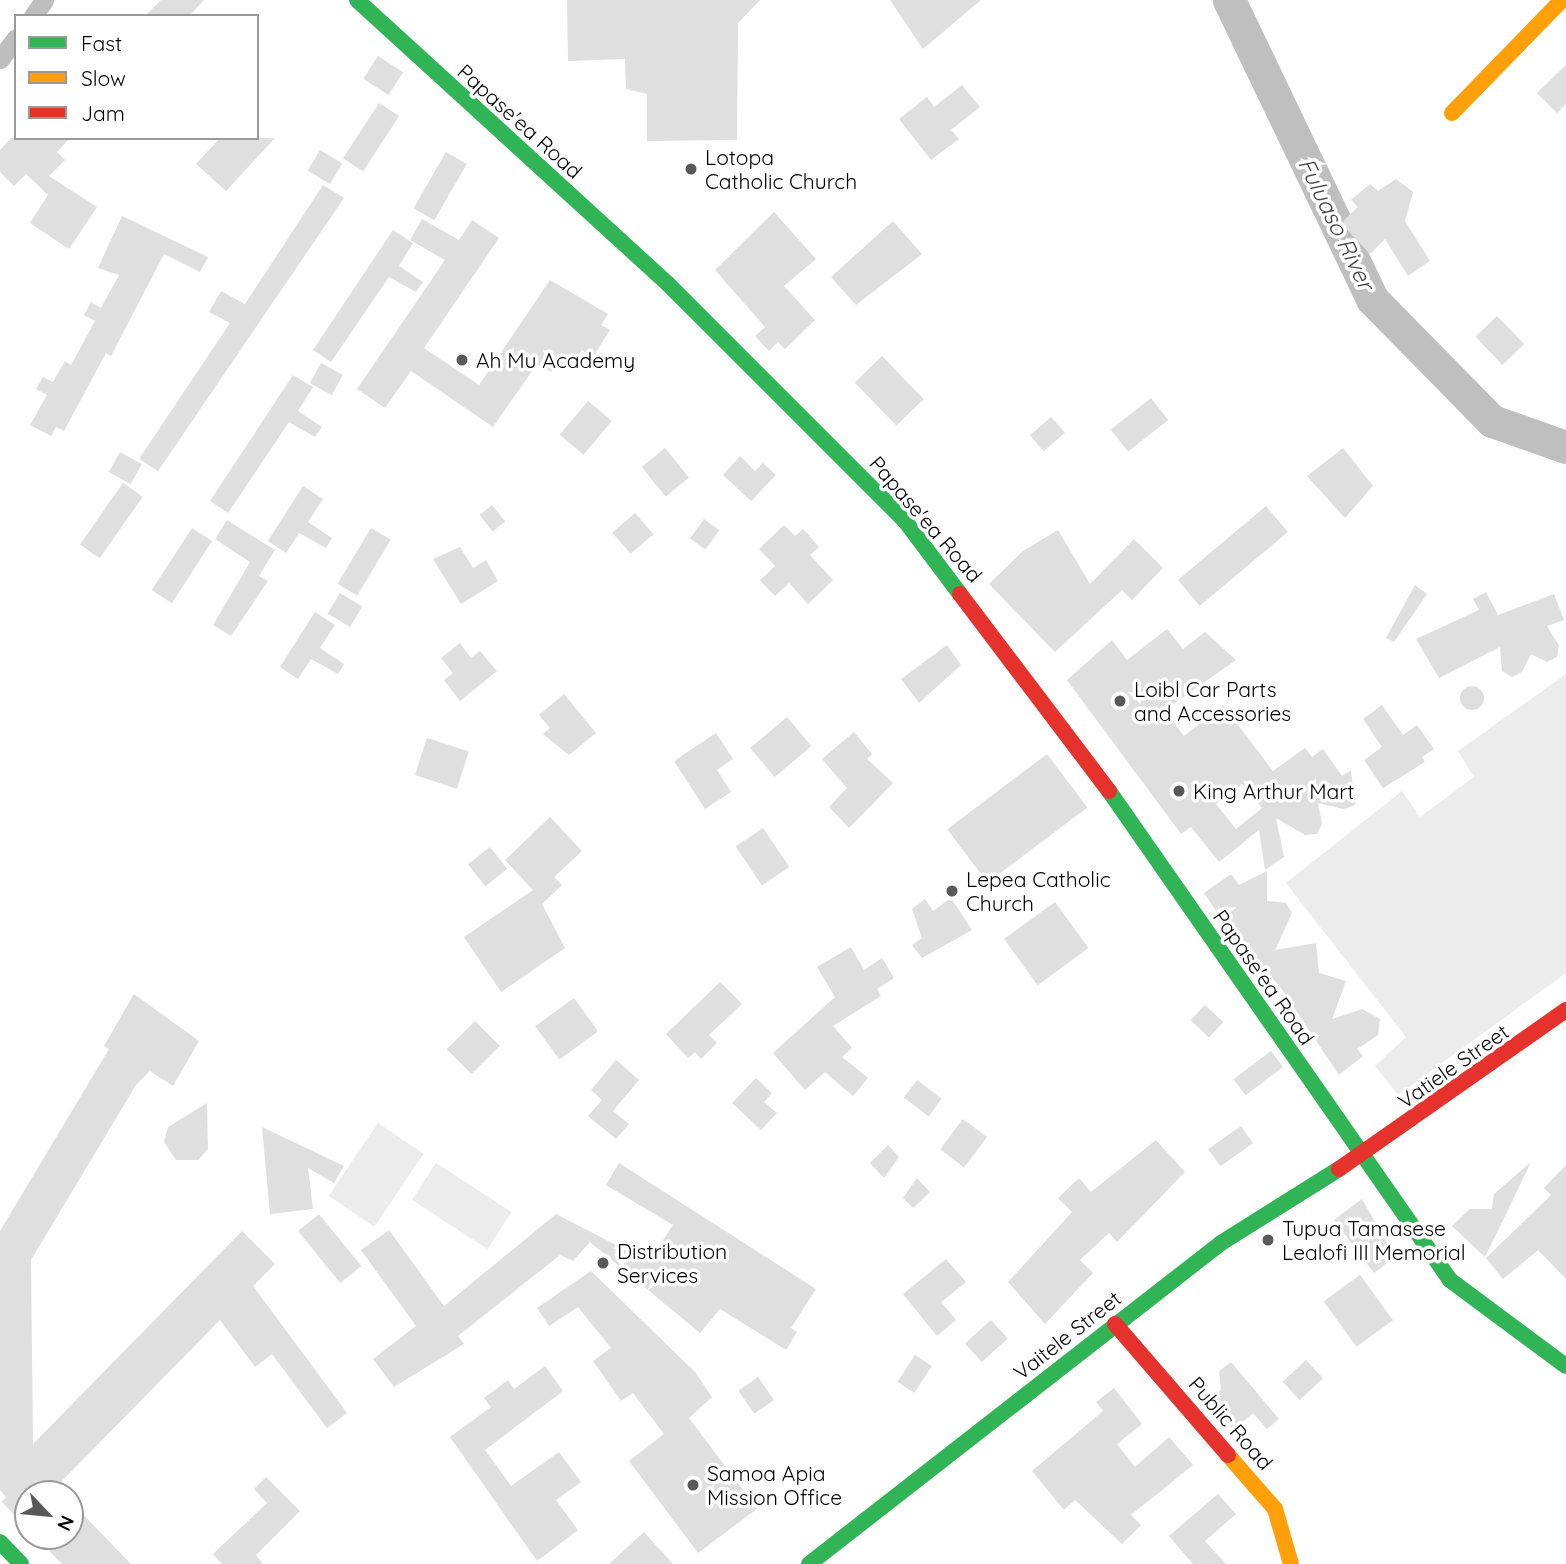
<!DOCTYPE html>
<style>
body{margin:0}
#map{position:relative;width:1566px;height:1564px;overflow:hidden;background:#fff;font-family:Quicksand,sans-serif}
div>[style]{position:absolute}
.green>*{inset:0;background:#ececec;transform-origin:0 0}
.river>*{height:33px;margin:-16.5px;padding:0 16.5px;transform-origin:16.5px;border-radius:16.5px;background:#bfbfbf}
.building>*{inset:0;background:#dfdfdf;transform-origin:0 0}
.round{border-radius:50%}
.street>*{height:19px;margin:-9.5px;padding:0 9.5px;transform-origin:9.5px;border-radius:9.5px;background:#bebebe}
.fast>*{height:16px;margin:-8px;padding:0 8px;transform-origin:8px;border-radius:8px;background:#30b455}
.slow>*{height:16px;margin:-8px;padding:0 8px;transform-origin:8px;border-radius:8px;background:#ff9f0a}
.jam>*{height:16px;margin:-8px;padding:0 8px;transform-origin:8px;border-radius:8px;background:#e5322d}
.dots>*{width:19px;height:19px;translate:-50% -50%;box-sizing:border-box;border:4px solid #fff;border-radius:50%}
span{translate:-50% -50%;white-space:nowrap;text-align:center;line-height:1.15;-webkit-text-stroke:7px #fff;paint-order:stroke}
.street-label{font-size:21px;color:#000}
.poi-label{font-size:21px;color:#000}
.left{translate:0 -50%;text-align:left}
.water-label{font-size:23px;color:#444;font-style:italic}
.legend{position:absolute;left:14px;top:14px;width:245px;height:126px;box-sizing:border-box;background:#fff;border:2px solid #999;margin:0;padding:9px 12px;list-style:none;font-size:21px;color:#000}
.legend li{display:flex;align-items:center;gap:14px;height:35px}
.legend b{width:35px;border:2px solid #999}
.north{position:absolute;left:14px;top:1480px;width:70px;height:70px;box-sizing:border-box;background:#fff;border:2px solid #999;border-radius:50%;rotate:116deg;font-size:19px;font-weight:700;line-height:28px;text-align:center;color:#000}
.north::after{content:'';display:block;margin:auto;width:24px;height:32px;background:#595959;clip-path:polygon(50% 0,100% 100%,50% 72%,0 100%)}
</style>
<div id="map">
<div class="green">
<div style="clip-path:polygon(1566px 674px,1566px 973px,1398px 1095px,1375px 1066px,1406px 1037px,1286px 883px,1402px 791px,1420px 817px,1474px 777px,1458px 751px)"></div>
<div style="left:378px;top:1123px;width:55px;height:88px;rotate:34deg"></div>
<div style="left:436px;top:1163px;width:90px;height:44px;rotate:33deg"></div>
</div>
<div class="river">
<div style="left:1229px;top:0;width:331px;rotate:64.4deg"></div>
<div style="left:1372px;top:299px;width:171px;rotate:45.5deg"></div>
<div style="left:1492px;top:421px;width:78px;rotate:19.4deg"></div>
</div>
<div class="building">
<div style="clip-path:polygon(161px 0,204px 0,189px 16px,145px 16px)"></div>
<div style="clip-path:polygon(567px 0,760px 0,738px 23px,737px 140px,647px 141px,647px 94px,626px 89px,625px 59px,568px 61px)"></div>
<div style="clip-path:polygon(890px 0,981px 0,923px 49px)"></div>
<div style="left:378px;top:56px;width:30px;height:27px;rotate:33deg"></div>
<div style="clip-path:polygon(1566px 65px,1566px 104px,1557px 113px,1537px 93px)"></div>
<div style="clip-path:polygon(962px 85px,980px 107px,951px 130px,959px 139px,931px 160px,899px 119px,927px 97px,934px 107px)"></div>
<div style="left:379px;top:103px;width:24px;height:66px;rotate:33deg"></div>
<div style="clip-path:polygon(11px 138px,70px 138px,57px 152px,65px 160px,49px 176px,97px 207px,69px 249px,30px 223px,48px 195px,26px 174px,14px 186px,0 172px,0 150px)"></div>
<div style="clip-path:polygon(220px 138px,275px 138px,226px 191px,196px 164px)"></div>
<div style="left:320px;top:150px;width:26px;height:24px;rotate:31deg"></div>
<div style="left:446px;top:152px;width:24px;height:65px;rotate:30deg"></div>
<div style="clip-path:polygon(1396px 179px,1413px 192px,1405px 221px,1430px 261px,1408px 276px,1385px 239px,1370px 254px,1341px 223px,1358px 207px,1351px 200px,1370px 184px,1378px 191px)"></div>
<div style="clip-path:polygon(323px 185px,344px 198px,158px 471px,139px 459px,230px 323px,209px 312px,221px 291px,245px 304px)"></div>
<div style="clip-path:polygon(774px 212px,816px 259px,784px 286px,815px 320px,785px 349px,778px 342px,769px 351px,755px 336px,765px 327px,715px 270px)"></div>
<div style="clip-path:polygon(122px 216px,208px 257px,200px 272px,164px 254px,111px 356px,106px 353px,64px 431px,56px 427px,51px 436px,30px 425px,47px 395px,36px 389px,43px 377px,53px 382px,65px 361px,71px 365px,95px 321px,84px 315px,91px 302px,101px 308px,119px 275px,98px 268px)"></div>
<div style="clip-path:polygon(422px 219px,459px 240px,472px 220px,499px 238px,424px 348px,479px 385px,550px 280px,608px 314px,601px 325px,610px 330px,593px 357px,582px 350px,570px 370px,558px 362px,551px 372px,537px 364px,493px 427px,411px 371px,385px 408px,357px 389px,445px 260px,410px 240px)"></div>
<div style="clip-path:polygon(893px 221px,922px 254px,856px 305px,831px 277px)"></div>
<div style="clip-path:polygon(393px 230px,413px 243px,399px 266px,423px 282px,416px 292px,389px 277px,331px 362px,313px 350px)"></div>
<div style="left:1497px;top:316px;width:39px;height:30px;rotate:46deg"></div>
<div style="left:882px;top:356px;width:60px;height:38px;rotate:46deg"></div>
<div style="left:321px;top:363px;width:25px;height:23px;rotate:29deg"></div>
<div style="clip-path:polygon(293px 375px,313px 387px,298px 411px,322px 427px,315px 437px,289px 422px,228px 513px,210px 501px)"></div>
<div style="left:1151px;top:398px;width:28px;height:51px;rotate:52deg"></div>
<div style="left:588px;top:401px;width:31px;height:44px;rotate:40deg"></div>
<div style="left:1051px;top:417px;width:21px;height:28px;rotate:49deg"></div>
<div style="left:665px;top:448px;width:38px;height:30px;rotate:51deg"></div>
<div style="clip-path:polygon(1343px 448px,1373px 486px,1345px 518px,1307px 476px)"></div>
<div style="left:120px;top:452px;width:25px;height:23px;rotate:29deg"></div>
<div style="clip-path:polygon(740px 456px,755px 471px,763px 463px,776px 475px,751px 501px,723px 475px)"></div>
<div style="left:123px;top:483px;width:24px;height:75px;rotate:35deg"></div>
<div style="clip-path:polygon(303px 486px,323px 499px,308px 522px,332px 538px,326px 548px,299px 533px,286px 553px,268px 541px)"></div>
<div style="left:492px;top:505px;width:21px;height:16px;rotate:51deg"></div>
<div style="left:1266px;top:506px;width:34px;height:115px;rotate:50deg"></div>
<div style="left:635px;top:513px;width:28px;height:30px;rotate:49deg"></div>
<div style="left:704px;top:519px;width:19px;height:24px;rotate:36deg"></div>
<div style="clip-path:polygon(227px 520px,275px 550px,259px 576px,268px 581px,231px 636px,213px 625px,250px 562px,215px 539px)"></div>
<div style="clip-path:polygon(784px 525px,795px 536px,803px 529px,819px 547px,810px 555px,833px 580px,808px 604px,789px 583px,775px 596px,760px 580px,775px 566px,759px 549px)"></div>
<div style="left:192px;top:528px;width:24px;height:74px;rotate:33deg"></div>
<div style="left:371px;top:528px;width:23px;height:65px;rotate:31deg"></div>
<div style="clip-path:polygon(1058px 530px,1090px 584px,1134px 539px,1163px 568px,1132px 600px,1122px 590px,1055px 652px,989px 584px,1023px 551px)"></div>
<div style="clip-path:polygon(460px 547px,473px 568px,486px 560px,498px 581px,461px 604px,433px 559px)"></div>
<div style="clip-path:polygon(1415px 585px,1427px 594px,1394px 642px,1386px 638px)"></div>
<div style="clip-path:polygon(1486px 592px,1498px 615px,1554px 594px,1564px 620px,1547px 626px,1559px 646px,1557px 657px,1547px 662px,1531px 654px,1522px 672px,1512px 677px,1502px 671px,1500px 647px,1439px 678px,1416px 639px,1479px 610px,1473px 599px)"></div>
<div style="left:340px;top:593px;width:26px;height:24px;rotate:31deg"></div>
<div style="clip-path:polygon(315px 612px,335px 625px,320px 648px,344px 664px,338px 674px,311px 659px,298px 679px,280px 667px)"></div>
<div style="clip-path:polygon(evenodd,1167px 629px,1183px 649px,1205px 632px,1236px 660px,1165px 710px,1184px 736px,1223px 705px,1273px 771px,1305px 748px,1312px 757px,1323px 749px,1342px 776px,1351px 770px,1355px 805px,1344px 809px,1318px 803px,1322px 824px,1317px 834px,1305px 835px,1276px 818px,1284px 857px,1265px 870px,1259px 830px,1219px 862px,1191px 827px,1181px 834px,1067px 680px,1112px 640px,1127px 660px,1167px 629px,1242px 784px,1262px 808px,1236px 829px,1216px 804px,1242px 784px)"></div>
<div style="clip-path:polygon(460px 643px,471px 658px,480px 651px,497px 671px,460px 701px,444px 680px,453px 673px,441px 658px)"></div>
<div style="clip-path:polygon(947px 645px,961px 665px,919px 703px,901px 679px)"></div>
<div class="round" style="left:1460px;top:686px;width:24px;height:24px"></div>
<div style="clip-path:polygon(564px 694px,596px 733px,569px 755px,543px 734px,550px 728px,539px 715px)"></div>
<div style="clip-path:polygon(1382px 705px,1403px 735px,1417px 725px,1434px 749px,1422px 757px,1425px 762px,1383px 788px,1364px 760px,1382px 747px,1363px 719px)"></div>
<div style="left:787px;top:717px;width:38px;height:48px;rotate:50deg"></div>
<div style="clip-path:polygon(854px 732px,872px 754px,867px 759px,893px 783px,849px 828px,829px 807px,847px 788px,822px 759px)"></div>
<div style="clip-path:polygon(716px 733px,733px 759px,717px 770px,731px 792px,705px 809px,674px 761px)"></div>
<div style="left:427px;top:738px;width:44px;height:39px;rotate:18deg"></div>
<div style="left:1047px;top:754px;width:67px;height:125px;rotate:53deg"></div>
<div style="clip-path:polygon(550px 817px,582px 851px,554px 877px,562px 885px,542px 904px,565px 948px,501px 992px,464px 937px,533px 890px,505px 860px)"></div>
<div style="left:763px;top:828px;width:47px;height:33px;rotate:56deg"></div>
<div style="left:490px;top:847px;width:28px;height:28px;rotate:52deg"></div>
<div style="clip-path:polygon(1267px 871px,1267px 901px,1286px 903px,1292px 913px,1275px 950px,1316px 943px,1319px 973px,1346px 981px,1332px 1019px,1362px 1009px,1380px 1019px,1378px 1035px,1357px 1049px,1363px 1056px,1339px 1075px,1283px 991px,1252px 952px,1246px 956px,1204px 893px,1231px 874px,1239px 885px)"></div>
<div style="clip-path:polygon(951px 898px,972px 930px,922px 958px,912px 945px,922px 938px,912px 909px,925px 899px,933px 911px)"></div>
<div style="left:1055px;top:902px;width:57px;height:63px;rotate:54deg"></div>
<div style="clip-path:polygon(851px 947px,864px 970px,882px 958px,894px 978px,877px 989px,881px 996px,833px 1026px,852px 1048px,842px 1057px,868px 1078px,853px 1096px,825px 1072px,805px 1090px,773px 1053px,835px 997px,817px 967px)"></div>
<div style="clip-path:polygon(720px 982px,742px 1004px,709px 1035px,717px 1043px,701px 1059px,695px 1052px,688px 1058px,666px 1034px)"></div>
<div style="clip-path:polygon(134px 994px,199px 1041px,173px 1086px,150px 1071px,136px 1085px,31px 1260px,33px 1444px,242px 1231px,275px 1264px,253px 1286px,347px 1413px,327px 1428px,272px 1354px,255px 1367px,220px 1320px,56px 1487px,63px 1494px,28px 1494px,28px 1529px,2px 1502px,6px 1497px,0 1490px,0 1231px,109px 1049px,104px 1046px)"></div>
<div style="left:574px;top:998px;width:41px;height:48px;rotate:54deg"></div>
<div style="left:1205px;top:1005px;width:25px;height:21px;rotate:43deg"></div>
<div style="left:475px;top:1021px;width:35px;height:40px;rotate:45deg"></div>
<div style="left:1271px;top:1051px;width:20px;height:47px;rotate:53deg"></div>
<div style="clip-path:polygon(616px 1060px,639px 1080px,613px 1111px,629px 1124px,616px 1139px,588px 1116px,602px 1100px,591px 1090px)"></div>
<div style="clip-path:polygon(756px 1078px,772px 1093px,764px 1102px,777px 1113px,761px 1130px,732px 1103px)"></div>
<div style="left:917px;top:1080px;width:31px;height:22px;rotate:37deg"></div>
<div style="clip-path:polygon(207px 1103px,208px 1149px,198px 1160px,176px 1160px,164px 1142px,168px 1127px)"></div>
<div style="left:963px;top:1119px;width:30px;height:38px;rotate:37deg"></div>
<div style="left:1241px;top:1126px;width:21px;height:40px;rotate:55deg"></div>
<div style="clip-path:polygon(262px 1127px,344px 1166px,334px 1183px,308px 1168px,313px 1209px,270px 1214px)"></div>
<div style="clip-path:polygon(1156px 1140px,1185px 1172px,1117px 1242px,1109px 1233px,1080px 1260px,1093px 1273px,1045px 1324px,1008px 1282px,1072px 1212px,1058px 1198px,1079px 1178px,1091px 1192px)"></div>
<div style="clip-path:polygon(888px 1145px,899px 1157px,884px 1178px,870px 1163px)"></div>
<div style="clip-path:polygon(1531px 1162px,1508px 1210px,1485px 1257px,1452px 1226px,1470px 1209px,1492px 1209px,1494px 1194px)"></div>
<div style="clip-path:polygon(619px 1163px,816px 1289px,791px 1328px,797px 1332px,786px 1350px,720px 1309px,700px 1333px,590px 1242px,573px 1261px,560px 1255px,458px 1336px,464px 1344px,394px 1387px,373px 1359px,416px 1326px,361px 1250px,389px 1230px,444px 1306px,556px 1214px,649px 1262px,673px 1225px,606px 1185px)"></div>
<div style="clip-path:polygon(1566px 1165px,1566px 1279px,1538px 1250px,1503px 1279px,1486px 1258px,1551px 1195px,1544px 1188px)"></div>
<div style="clip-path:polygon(917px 1178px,930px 1192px,913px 1208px,903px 1198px)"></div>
<div style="clip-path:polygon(1362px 1199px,1395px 1257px,1374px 1273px,1334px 1220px)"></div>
<div style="left:319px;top:1214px;width:67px;height:27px;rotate:51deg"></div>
<div style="clip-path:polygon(946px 1259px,966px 1282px,941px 1302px,956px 1320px,937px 1336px,903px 1294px)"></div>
<div style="clip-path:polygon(591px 1271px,695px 1372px,712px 1397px,689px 1418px,757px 1509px,698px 1553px,629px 1461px,664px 1434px,633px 1393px,621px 1401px,593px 1361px,611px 1348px,578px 1307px,549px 1326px,537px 1308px)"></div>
<div style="left:1360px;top:1275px;width:56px;height:45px;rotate:54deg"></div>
<div style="left:991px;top:1320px;width:25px;height:35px;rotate:48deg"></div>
<div style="left:915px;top:1355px;width:20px;height:32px;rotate:33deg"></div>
<div style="left:1306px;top:1360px;width:25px;height:32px;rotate:47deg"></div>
<div style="clip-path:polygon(1231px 1362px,1279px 1419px,1267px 1429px,1253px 1413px,1234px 1430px,1209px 1401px,1221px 1390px,1219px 1371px)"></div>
<div style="clip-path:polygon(545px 1366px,563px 1391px,485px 1450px,511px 1486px,559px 1452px,581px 1482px,556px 1500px,578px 1530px,537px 1561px,450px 1437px,491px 1407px,484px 1398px,508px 1380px,514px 1389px)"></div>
<div style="left:758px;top:1377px;width:28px;height:24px;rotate:55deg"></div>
<div style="clip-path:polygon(1114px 1388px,1142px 1424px,1117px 1444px,1135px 1467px,1169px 1437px,1193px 1465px,1131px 1515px,1141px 1525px,1122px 1544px,1075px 1500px,1064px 1510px,1032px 1471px,1103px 1411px,1096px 1402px)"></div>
<div style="clip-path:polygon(266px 1477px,300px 1511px,256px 1555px,263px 1564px,222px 1564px,213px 1554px,267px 1503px,254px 1489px)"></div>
<div style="clip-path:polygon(1218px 1494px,1236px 1514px,1205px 1541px,1226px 1564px,1193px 1564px,1169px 1536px)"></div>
<div style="clip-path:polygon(70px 1501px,131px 1564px,62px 1564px,35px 1536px,70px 1536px)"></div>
<div style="clip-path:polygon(644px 1532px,673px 1564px,609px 1564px)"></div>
</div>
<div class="street">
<div style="left:33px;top:16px;width:19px;rotate:-55deg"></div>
<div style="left:0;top:59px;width:26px;rotate:-53deg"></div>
</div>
<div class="fast">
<div style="left:357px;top:0;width:421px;rotate:42.4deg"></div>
<div style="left:668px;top:284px;width:335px;rotate:45deg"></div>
<div style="left:905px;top:521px;width:91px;rotate:53deg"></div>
<div style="left:1109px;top:791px;width:596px;rotate:55.11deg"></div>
<div style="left:1450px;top:1280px;width:144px;rotate:36.6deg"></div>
<div style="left:0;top:1542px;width:30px;rotate:46deg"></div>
<div style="left:809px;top:1564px;width:522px;rotate:-37.92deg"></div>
<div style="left:1221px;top:1243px;width:139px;rotate:-32.1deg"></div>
</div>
<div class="slow">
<div style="left:1452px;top:113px;width:158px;rotate:-45.8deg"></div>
<div style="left:1228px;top:1455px;width:72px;rotate:49deg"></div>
<div style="left:1275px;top:1509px;width:57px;rotate:73.8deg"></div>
</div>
<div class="jam">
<div style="left:960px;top:594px;width:247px;rotate:52.9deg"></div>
<div style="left:1339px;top:1169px;width:277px;rotate:-35deg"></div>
<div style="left:1115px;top:1324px;width:173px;rotate:49.2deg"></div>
</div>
<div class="dots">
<div style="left:691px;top:169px;background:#595959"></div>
<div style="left:462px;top:360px;background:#595959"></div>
<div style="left:1120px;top:701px;background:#595959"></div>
<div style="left:1179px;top:791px;background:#595959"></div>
<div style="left:952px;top:891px;background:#595959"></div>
<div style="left:1268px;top:1240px;background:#595959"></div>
<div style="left:603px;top:1263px;background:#595959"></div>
<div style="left:693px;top:1485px;background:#595959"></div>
</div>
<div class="street-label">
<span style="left:520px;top:121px;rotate:42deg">Papase'ea Road</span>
<span style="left:926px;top:519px;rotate:49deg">Papase'ea Road</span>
<span style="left:1264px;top:977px;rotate:55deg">Papase'ea Road</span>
<span style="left:1453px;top:1066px;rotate:-35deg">Vatiele Street</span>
<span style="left:1067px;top:1335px;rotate:-38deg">Vaitele Street</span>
<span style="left:1231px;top:1423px;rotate:49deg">Public Road</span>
</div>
<div class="poi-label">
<span class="left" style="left:705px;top:169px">Lotopa<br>Catholic Church</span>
<span class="left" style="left:476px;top:360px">Ah Mu Academy</span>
<span class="left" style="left:1134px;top:701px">Loibl Car Parts<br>and Accessories</span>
<span class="left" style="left:1193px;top:791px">King Arthur Mart</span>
<span class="left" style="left:966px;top:891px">Lepea Catholic<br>Church</span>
<span class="left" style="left:1282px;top:1240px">Tupua Tamasese<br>Lealofi III Memorial</span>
<span class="left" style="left:617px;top:1263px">Distribution<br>Services</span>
<span class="left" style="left:707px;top:1485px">Samoa Apia<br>Mission Office</span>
</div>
<div class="water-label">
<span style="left:1336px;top:224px;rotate:64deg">Fuluaso River</span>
</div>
<ul class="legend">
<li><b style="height:9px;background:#30b455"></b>Fast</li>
<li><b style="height:9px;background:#ff9f0a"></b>Slow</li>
<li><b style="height:9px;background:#e5322d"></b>Jam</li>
</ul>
<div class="north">N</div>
</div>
